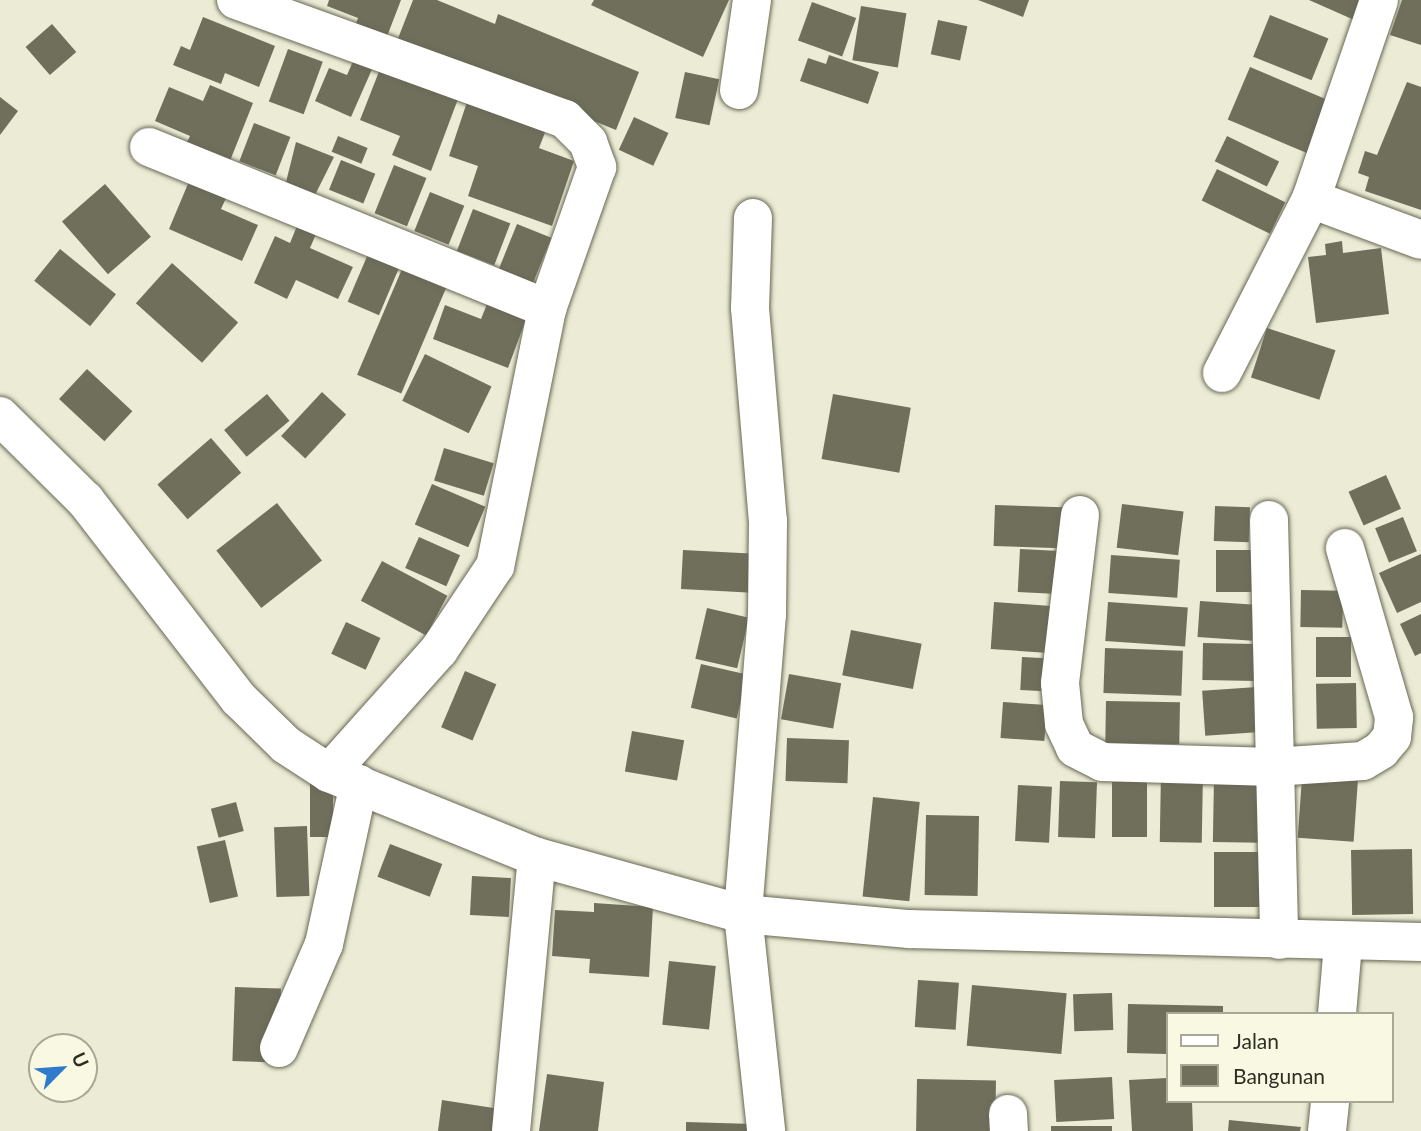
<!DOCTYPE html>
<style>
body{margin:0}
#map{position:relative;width:1421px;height:1131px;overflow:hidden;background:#ececd6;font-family:Lato,sans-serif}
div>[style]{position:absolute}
.building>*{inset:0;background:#706f5c;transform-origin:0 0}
.roads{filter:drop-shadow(0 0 2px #686754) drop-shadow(0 0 2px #686754)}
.minor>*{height:38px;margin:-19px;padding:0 19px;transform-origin:19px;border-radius:19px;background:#fff}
span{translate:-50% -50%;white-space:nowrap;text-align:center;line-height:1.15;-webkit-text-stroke:7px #f9f9e3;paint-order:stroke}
.legend{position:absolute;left:1166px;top:1012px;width:228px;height:91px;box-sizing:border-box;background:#f9f9e3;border:2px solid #a8a897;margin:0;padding:9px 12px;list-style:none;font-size:21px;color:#2e2e25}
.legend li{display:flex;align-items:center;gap:14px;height:35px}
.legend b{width:35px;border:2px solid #a8a897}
.north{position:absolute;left:28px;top:1033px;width:70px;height:70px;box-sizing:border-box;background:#f9f9e3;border:2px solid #a8a897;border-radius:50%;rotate:65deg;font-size:19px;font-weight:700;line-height:28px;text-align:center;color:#2e2e25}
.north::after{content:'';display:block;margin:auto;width:24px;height:32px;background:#2f7aca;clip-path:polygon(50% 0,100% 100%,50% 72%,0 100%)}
</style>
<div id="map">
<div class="building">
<div style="clip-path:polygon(329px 0,401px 0,386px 39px,355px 26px,358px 18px,327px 6px)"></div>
<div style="clip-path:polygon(413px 0,437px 0,495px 24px,498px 14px,639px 72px,616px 130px,397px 41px)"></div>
<div style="clip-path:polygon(594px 0,729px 0,703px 57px,591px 5px)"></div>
<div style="clip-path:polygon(978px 0,1029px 0,1023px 17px)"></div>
<div style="clip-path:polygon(1309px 0,1371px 0,1361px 23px)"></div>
<div style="clip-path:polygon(1402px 0,1421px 0,1421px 45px,1390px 35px)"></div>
<div style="left:812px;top:2px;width:47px;height:41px;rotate:20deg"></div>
<div style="left:861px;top:6px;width:46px;height:55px;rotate:9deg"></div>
<div style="left:1270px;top:15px;width:63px;height:45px;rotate:22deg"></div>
<div style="clip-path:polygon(203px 17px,275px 46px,259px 87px,225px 73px,221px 84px,173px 65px,181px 46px,190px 50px)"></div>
<div style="left:938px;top:20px;width:30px;height:35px;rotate:12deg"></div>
<div style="left:52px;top:24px;width:37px;height:35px;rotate:49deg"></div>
<div style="left:288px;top:49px;width:37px;height:56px;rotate:20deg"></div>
<div style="clip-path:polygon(829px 55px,879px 72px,868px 104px,800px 81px,808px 58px,826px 64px)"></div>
<div style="clip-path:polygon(354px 59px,373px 67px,351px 117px,315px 101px,329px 68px,347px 75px)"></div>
<div style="left:1250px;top:67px;width:91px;height:57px;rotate:23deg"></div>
<div style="clip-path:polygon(380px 69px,458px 99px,431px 171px,392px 155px,400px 136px,360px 120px)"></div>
<div style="left:685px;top:72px;width:35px;height:47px;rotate:12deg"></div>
<div style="clip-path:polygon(1407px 82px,1421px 87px,1421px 210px,1365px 191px,1369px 177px,1358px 173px,1365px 151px,1377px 155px)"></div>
<div style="clip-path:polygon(210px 85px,253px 103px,228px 166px,184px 148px,190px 136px,155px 121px,169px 87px,203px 101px)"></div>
<div style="clip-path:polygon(0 97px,18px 111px,0 135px)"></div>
<div style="clip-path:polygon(467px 102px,546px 130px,539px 148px,574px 161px,552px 226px,468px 196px,478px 166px,449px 156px)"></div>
<div style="left:634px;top:117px;width:38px;height:36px;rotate:25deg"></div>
<div style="left:254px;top:123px;width:39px;height:41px;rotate:21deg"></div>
<div style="left:338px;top:136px;width:32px;height:17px;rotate:22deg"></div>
<div style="left:1227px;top:136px;width:58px;height:28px;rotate:26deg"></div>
<div style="clip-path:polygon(296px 142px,334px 157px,312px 201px,284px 190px)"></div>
<div style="left:341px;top:160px;width:37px;height:32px;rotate:22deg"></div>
<div style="left:394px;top:165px;width:35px;height:52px;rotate:22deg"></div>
<div style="left:1217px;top:169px;width:76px;height:35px;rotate:26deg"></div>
<div style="clip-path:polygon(190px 179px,227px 196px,221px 209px,258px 225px,242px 261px,169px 229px)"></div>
<div style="left:105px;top:184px;width:70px;height:57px;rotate:49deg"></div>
<div style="left:430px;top:192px;width:37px;height:42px;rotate:22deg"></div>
<div style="left:473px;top:209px;width:40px;height:45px;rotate:21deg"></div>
<div style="left:517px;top:224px;width:37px;height:52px;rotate:22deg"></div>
<div style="clip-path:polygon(297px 226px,316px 234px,310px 248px,353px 267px,338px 299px,296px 280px,287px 299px,254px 283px,275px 236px,290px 243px)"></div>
<div style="clip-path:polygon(1342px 241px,1343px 253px,1381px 248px,1389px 314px,1316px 323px,1308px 257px,1326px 255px,1325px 244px)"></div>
<div style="left:60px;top:249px;width:72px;height:41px;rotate:39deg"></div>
<div style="left:368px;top:254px;width:34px;height:52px;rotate:23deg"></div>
<div style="left:172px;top:263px;width:89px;height:54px;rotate:42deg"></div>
<div style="left:402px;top:269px;width:48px;height:115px;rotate:23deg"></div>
<div style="clip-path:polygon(489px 299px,528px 314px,508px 368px,433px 339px,445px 305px,481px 319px)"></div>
<div style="left:1267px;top:328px;width:72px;height:52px;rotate:18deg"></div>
<div style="left:425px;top:354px;width:74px;height:52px;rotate:26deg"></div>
<div style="left:87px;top:369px;width:62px;height:41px;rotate:43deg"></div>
<div style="left:322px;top:392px;width:33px;height:60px;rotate:43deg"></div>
<div style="left:267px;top:394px;width:35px;height:56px;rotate:50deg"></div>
<div style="left:833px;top:394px;width:79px;height:66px;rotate:10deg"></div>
<div style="left:211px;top:438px;width:46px;height:71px;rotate:49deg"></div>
<div style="left:444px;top:448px;width:52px;height:34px;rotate:17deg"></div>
<div style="left:1386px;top:475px;width:37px;height:41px;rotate:66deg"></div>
<div style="left:432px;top:484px;width:58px;height:44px;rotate:23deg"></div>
<div style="left:277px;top:503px;width:73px;height:77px;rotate:52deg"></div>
<div style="left:1122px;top:504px;width:62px;height:44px;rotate:7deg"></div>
<div style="left:995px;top:505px;width:75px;height:41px;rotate:2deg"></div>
<div style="left:1215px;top:506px;width:35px;height:35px;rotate:2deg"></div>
<div style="left:1403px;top:517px;width:37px;height:30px;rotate:68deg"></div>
<div style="left:419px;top:537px;width:45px;height:34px;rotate:24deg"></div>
<div style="left:1020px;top:549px;width:45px;height:43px;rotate:3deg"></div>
<div style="left:683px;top:550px;width:67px;height:39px;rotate:3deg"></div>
<div style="left:1216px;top:550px;width:39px;height:42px"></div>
<div style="clip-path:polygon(1421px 554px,1421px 602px,1397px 613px,1379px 573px)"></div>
<div style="left:1111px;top:555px;width:69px;height:38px;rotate:4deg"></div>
<div style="left:382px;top:561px;width:74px;height:45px;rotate:28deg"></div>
<div style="left:1301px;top:590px;width:42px;height:37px;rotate:1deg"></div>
<div style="left:1200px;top:601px;width:55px;height:36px;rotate:4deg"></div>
<div style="left:994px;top:602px;width:61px;height:47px;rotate:4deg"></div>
<div style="left:1108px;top:602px;width:80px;height:39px;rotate:4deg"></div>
<div style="left:707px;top:608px;width:43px;height:52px;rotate:13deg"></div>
<div style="clip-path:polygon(1421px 614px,1421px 653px,1415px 656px,1400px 624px)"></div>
<div style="left:346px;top:622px;width:38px;height:35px;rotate:25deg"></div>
<div style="left:851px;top:630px;width:72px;height:46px;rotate:11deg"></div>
<div style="left:1316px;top:637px;width:35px;height:40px"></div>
<div style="left:1203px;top:643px;width:54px;height:37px;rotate:1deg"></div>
<div style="left:1105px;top:648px;width:78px;height:45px;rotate:2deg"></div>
<div style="left:1022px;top:657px;width:34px;height:33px;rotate:3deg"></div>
<div style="left:701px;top:664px;width:47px;height:45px;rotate:13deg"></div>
<div style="left:465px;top:671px;width:34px;height:61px;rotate:23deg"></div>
<div style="left:789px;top:674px;width:53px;height:46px;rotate:10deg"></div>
<div style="left:1356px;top:683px;width:45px;height:40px;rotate:89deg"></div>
<div style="left:1257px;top:687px;width:45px;height:55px;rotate:86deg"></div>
<div style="left:1106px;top:701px;width:74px;height:42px;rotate:1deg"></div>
<div style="left:1003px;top:702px;width:44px;height:36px;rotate:4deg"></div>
<div style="left:632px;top:731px;width:53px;height:41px;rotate:10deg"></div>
<div style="left:787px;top:738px;width:62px;height:43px;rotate:2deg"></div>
<div style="left:1161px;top:771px;width:42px;height:71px;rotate:1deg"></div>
<div style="left:1214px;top:777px;width:48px;height:65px;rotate:1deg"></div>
<div style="left:1302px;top:777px;width:56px;height:61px;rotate:4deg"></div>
<div style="left:1060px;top:781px;width:37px;height:56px;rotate:2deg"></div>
<div style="left:1112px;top:782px;width:35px;height:55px"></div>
<div style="left:310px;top:784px;width:23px;height:53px"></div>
<div style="left:1018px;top:785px;width:34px;height:56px;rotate:3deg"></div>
<div style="left:873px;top:797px;width:47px;height:100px;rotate:6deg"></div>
<div style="left:236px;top:802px;width:30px;height:26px;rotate:75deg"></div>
<div style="left:926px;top:815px;width:53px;height:80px;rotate:1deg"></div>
<div style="left:307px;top:826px;width:70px;height:33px;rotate:88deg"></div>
<div style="left:225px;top:840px;width:58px;height:29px;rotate:77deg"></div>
<div style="left:390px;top:844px;width:56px;height:35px;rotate:21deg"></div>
<div style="left:1412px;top:849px;width:65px;height:61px;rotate:89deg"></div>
<div style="left:1214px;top:852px;width:52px;height:55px"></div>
<div style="left:472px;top:876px;width:39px;height:39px;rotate:3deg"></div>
<div style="clip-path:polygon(594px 903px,653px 907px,649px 977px,589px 973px,590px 959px,552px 956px,555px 910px,594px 912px)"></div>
<div style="left:669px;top:961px;width:47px;height:64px;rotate:6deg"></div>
<div style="left:918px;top:980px;width:41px;height:47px;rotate:4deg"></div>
<div style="left:972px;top:985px;width:95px;height:61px;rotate:5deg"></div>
<div style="left:235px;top:987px;width:46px;height:74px;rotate:2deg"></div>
<div style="left:1112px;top:993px;width:37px;height:39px;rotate:88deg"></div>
<div style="clip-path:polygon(1128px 1004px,1223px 1006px,1223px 1014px,1167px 1014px,1167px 1054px,1127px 1053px)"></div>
<div style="clip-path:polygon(547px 1074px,604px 1082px,598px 1131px,539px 1131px)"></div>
<div style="left:1112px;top:1077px;width:42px;height:58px;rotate:87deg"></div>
<div style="clip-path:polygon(1167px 1078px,1167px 1101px,1192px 1101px,1193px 1131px,1132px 1131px,1129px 1080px)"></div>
<div style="left:917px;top:1079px;width:79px;height:52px;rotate:1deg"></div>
<div style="clip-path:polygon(442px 1100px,500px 1109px,497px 1131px,438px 1131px)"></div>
<div style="clip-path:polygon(1229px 1120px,1301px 1127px,1300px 1131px,1228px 1131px)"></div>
<div style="clip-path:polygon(686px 1122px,753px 1124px,753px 1131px,686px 1131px)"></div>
<div style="left:1051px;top:1126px;width:61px;height:5px"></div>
</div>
<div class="roads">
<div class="minor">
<div style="left:236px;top:0;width:350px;rotate:19.9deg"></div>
<div style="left:565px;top:119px;width:33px;rotate:45deg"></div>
<div style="left:588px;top:142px;width:27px;rotate:70deg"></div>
<div style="left:597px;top:167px;width:151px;rotate:109.4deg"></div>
<div style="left:547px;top:309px;width:262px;rotate:101.4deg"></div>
<div style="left:495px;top:566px;width:101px;rotate:123.7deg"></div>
<div style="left:439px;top:650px;width:165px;rotate:131.8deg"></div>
<div style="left:739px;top:90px;width:91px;rotate:-81.8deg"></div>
<div style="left:149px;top:147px;width:430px;rotate:22.1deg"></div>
<div style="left:1311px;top:199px;width:117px;rotate:20.4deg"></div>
<div style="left:753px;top:218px;width:90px;rotate:91.9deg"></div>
<div style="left:750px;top:308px;width:214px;rotate:85.2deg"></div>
<div style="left:768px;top:521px;width:93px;rotate:90.6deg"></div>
<div style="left:767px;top:614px;width:301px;rotate:94.6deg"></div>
<div style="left:743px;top:914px;width:218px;rotate:83.9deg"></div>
<div style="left:1222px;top:373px;width:195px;rotate:-62.9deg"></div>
<div style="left:1311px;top:199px;width:210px;rotate:-71.1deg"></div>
<div style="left:0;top:416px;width:120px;rotate:44.7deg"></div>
<div style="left:85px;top:500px;width:252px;rotate:52.3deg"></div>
<div style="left:239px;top:699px;width:66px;rotate:44.4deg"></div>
<div style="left:286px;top:745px;width:51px;rotate:33.1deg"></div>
<div style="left:329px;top:773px;width:224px;rotate:22deg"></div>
<div style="left:537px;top:857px;width:214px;rotate:15.5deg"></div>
<div style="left:743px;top:914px;width:167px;rotate:5.2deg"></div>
<div style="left:909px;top:929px;width:512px;rotate:1.45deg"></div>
<div style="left:1080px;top:515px;width:169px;rotate:96.8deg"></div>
<div style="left:1060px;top:683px;width:41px;rotate:84.4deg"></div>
<div style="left:1064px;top:724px;width:26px;rotate:65deg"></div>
<div style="left:1075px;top:748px;width:30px;rotate:27deg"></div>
<div style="left:1102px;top:762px;width:171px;rotate:1.7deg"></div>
<div style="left:1273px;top:767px;width:90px;rotate:-3.8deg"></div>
<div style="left:1363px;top:761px;width:21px;rotate:-31deg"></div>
<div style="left:1381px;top:750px;width:17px;rotate:-50deg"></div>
<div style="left:1392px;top:737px;width:20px;rotate:-84deg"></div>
<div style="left:1394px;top:717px;width:176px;rotate:-106.2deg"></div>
<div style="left:1269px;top:520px;width:420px;rotate:88.6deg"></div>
<div style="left:1337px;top:1014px;width:70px;rotate:-85.1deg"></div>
<div style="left:279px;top:1048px;width:113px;rotate:-66.6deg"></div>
<div style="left:324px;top:944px;width:164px;rotate:-77.7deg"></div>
<div style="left:1008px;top:1114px;width:17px;rotate:87deg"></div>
<div style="left:511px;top:1131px;width:275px;rotate:-84.6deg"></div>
<div style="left:1327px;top:1131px;width:30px;rotate:-84deg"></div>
</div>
</div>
<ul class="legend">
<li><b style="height:9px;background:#fff"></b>Jalan</li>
<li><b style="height:19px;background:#706f5c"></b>Bangunan</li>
</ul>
<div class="north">U</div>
</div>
